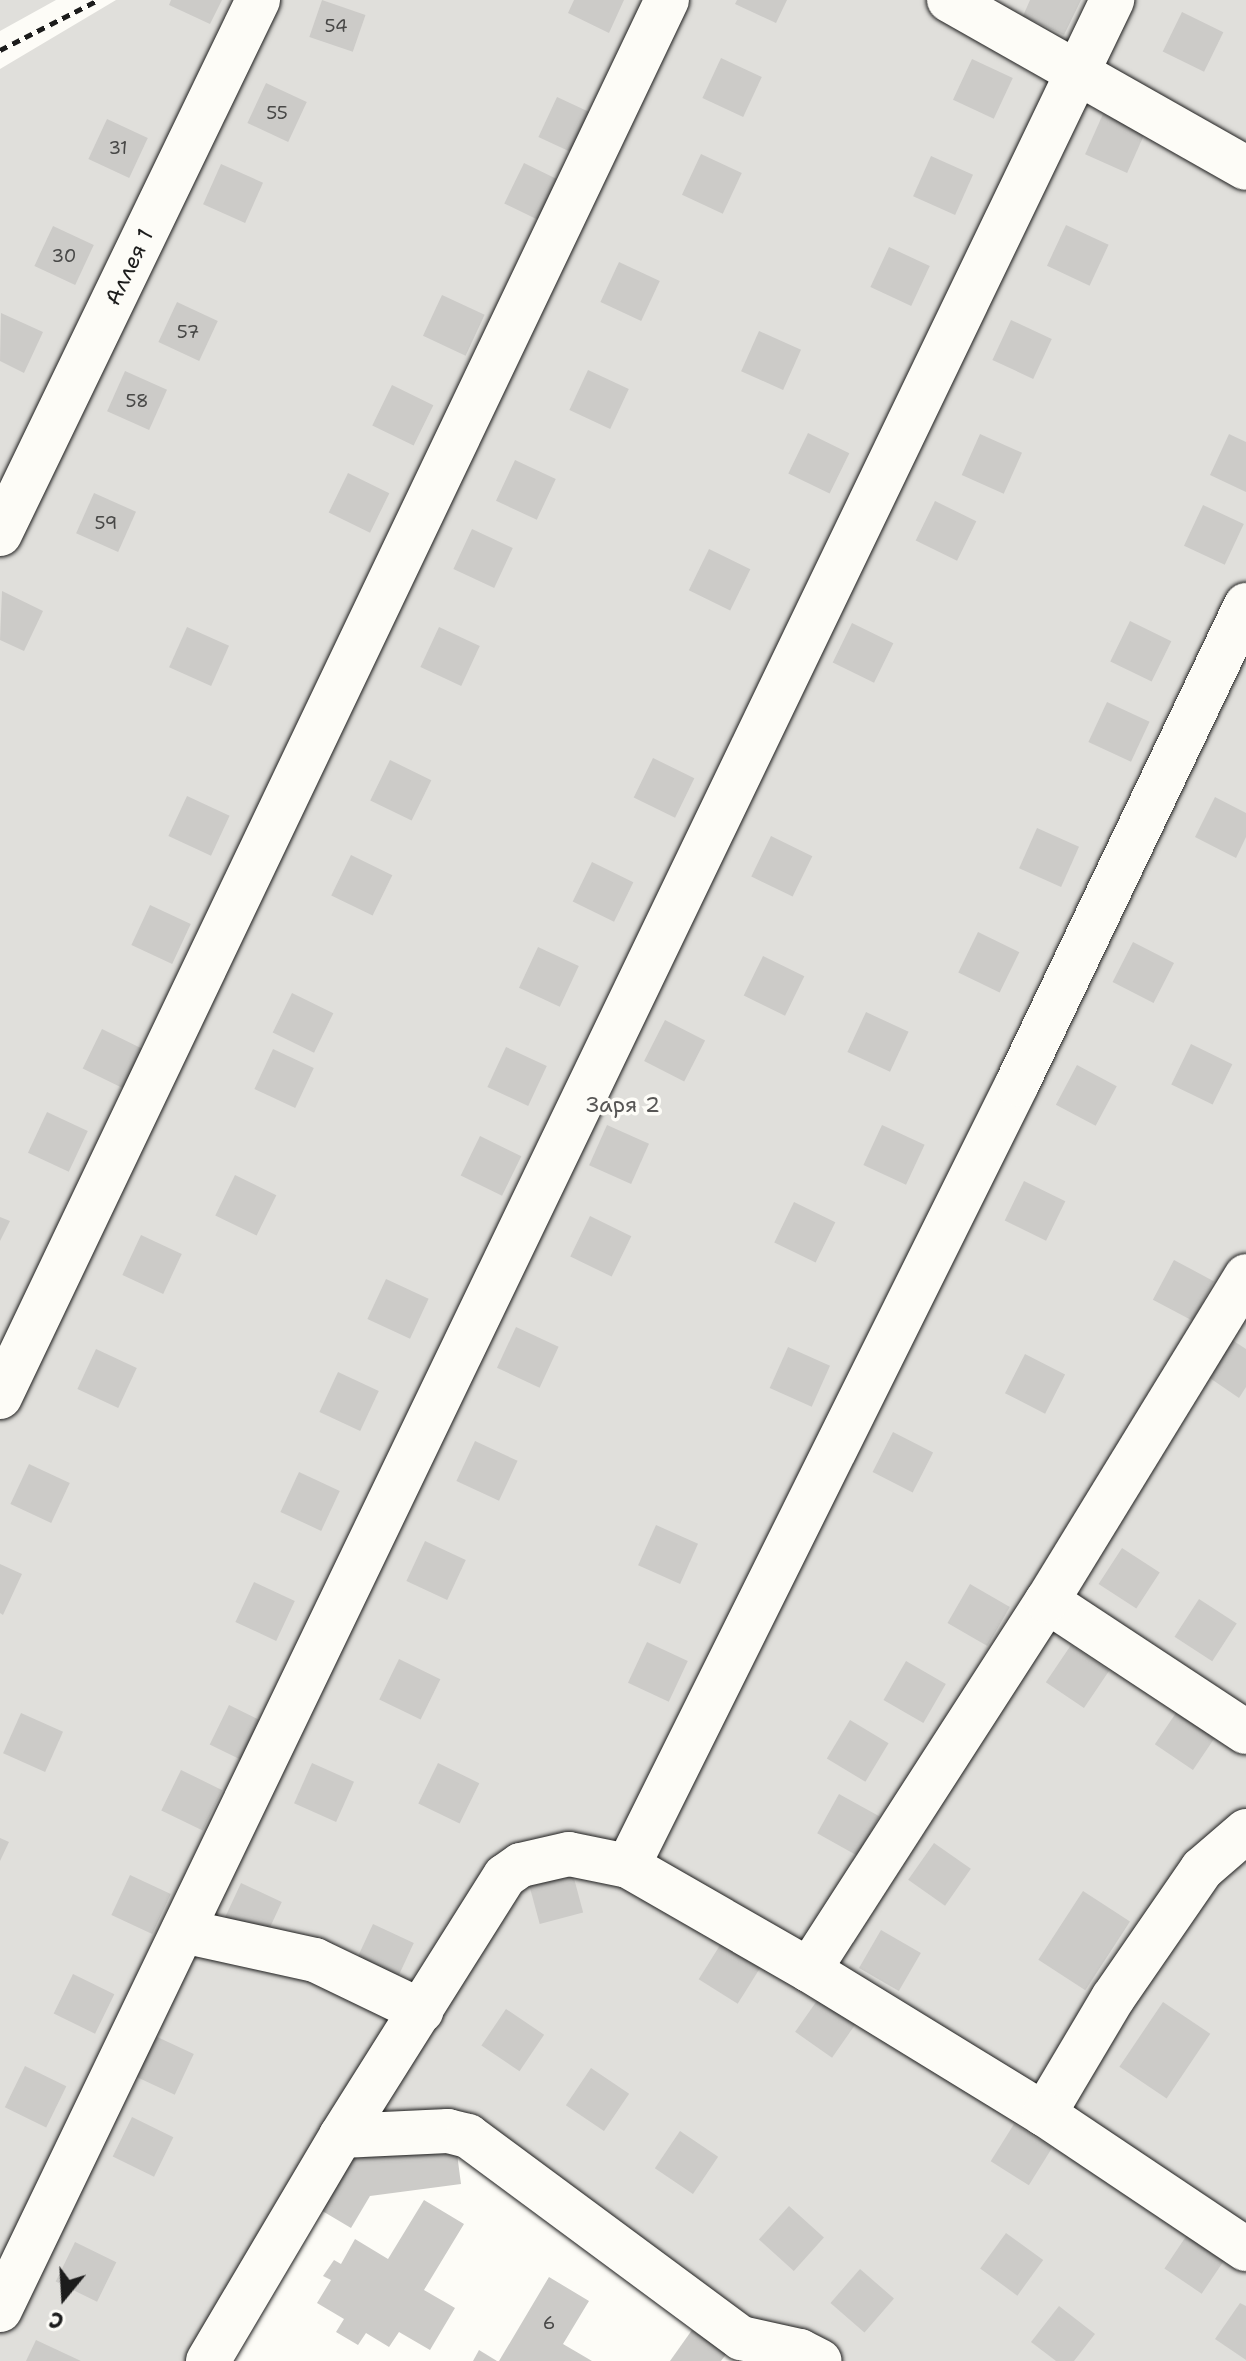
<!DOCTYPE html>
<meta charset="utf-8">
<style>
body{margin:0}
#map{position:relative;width:1246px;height:2361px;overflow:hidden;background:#fdfcf7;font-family:"Shantell Sans",sans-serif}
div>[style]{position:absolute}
.green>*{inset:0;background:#e0dfdb}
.building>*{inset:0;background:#cccbc8;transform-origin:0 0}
.path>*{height:5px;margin-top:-2.5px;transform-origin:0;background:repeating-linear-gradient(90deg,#1c1c1c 0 8px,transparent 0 14px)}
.roads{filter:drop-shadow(0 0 2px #1c1c1c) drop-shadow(0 0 2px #1c1c1c)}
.minor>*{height:44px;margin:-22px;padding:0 22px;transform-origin:22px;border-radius:22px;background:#fdfcf7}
span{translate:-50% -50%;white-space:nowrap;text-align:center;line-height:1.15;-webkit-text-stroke:7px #fdfcf7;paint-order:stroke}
.number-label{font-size:18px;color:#484847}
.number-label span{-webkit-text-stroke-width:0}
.street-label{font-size:22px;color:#1c1c1c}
.park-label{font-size:22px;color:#575655}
.north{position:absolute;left:24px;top:2257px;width:80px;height:80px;-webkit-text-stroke:6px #fdfcf7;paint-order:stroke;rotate:198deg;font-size:22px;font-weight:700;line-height:32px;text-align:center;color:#1c1c1c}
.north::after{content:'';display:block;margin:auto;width:28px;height:36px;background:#1c1c1c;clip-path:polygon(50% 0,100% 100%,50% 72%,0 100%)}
</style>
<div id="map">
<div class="green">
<div style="clip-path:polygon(0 0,56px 0,0 31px)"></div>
<div style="clip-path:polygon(116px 0,1246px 0,1246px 2361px,745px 2361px,457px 2141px,348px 2153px,228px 2361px,0 2361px,0 69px)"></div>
</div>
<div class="building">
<div style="clip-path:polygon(171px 0,222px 0,210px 24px,169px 5px)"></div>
<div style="left:322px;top:0;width:46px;height:39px;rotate:19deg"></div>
<div style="clip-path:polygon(574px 0,624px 0,609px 33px,568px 13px)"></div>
<div style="clip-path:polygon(737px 0,787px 0,776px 23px,735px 4px)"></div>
<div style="clip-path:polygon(1030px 0,1081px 0,1064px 35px,1023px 16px)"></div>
<div style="left:1182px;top:12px;width:46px;height:44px;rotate:26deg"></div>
<div style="left:721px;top:58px;width:45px;height:44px;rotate:25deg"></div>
<div style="left:972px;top:59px;width:45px;height:45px;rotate:25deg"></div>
<div style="left:266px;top:83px;width:45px;height:44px;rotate:25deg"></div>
<div style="left:557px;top:97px;width:47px;height:44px;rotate:25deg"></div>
<div style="left:1103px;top:114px;width:46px;height:44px;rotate:24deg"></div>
<div style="left:107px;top:119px;width:45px;height:44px;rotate:25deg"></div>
<div style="left:701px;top:154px;width:45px;height:45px;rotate:25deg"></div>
<div style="left:931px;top:156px;width:46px;height:44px;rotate:24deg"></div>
<div style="left:524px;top:163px;width:46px;height:45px;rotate:26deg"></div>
<div style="left:221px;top:164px;width:46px;height:44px;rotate:24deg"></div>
<div style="left:1066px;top:225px;width:47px;height:45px;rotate:25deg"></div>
<div style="left:53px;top:226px;width:45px;height:44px;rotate:25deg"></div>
<div style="left:889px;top:247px;width:45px;height:44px;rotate:25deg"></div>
<div style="left:619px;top:262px;width:45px;height:44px;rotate:25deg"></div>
<div style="left:442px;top:295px;width:47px;height:45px;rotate:25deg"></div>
<div style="left:177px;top:302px;width:45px;height:44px;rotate:25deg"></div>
<div style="clip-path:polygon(1px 313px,43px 332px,24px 373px,0 361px)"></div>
<div style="left:1011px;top:320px;width:45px;height:44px;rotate:25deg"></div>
<div style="left:759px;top:331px;width:46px;height:44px;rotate:24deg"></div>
<div style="left:588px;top:370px;width:45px;height:44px;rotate:25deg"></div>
<div style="left:125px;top:371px;width:46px;height:44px;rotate:24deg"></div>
<div style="left:392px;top:385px;width:46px;height:45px;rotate:26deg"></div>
<div style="left:808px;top:433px;width:46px;height:45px;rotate:26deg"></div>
<div style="left:980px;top:434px;width:46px;height:45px;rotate:24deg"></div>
<div style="clip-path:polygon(1229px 434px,1246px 442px,1246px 492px,1210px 475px)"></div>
<div style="left:515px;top:460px;width:45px;height:45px;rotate:25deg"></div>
<div style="left:348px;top:473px;width:46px;height:44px;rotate:26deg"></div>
<div style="left:94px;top:493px;width:46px;height:44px;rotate:24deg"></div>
<div style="left:935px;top:501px;width:46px;height:44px;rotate:26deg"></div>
<div style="left:1203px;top:505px;width:45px;height:45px;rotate:25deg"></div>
<div style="left:472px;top:529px;width:45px;height:44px;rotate:25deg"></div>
<div style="left:709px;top:549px;width:46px;height:46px;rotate:26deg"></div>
<div style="clip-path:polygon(2px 591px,43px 611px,24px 651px,0 640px)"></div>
<div style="left:1130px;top:621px;width:46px;height:45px;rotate:26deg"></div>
<div style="left:852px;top:623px;width:46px;height:44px;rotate:26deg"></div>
<div style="left:187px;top:627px;width:46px;height:44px;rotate:24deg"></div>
<div style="left:439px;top:627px;width:45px;height:44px;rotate:25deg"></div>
<div style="left:1107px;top:702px;width:47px;height:44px;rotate:25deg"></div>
<div style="left:653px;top:758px;width:46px;height:44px;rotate:26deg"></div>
<div style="left:390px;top:760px;width:46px;height:45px;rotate:26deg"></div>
<div style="left:187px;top:796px;width:47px;height:44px;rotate:25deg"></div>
<div style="clip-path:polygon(1215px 797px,1246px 813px,1246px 837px,1236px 858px,1195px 837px)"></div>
<div style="left:1037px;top:828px;width:46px;height:44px;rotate:24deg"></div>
<div style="left:771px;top:836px;width:46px;height:45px;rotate:26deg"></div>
<div style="left:351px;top:855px;width:46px;height:45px;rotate:26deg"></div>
<div style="left:592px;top:862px;width:46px;height:44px;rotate:26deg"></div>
<div style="left:150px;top:905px;width:45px;height:44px;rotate:25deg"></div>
<div style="left:978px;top:932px;width:46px;height:45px;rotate:26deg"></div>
<div style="left:1133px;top:942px;width:46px;height:45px;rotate:27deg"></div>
<div style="left:538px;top:947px;width:45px;height:45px;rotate:25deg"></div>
<div style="left:763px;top:956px;width:46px;height:44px;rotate:26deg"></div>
<div style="left:292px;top:993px;width:46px;height:44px;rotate:26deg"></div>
<div style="left:866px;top:1012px;width:47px;height:44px;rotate:25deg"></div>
<div style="left:665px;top:1020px;width:45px;height:46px;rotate:27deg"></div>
<div style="left:102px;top:1029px;width:46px;height:44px;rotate:26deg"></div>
<div style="left:1191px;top:1044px;width:46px;height:45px;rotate:26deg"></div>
<div style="left:506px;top:1047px;width:45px;height:44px;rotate:25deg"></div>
<div style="left:273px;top:1049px;width:45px;height:44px;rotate:25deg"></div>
<div style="left:1077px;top:1065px;width:45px;height:45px;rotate:28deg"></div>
<div style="left:47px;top:1112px;width:45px;height:45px;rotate:25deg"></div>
<div style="left:607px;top:1125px;width:46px;height:44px;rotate:24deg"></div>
<div style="left:882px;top:1125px;width:47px;height:44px;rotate:25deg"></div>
<div style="left:480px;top:1136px;width:46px;height:44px;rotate:26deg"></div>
<div style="left:235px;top:1175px;width:46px;height:45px;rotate:26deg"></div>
<div style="left:1024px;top:1181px;width:46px;height:44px;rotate:26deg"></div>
<div style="left:794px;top:1202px;width:46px;height:45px;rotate:26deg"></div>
<div style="left:590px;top:1216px;width:46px;height:45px;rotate:26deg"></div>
<div style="clip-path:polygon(0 1217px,10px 1221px,0 1241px)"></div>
<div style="left:141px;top:1235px;width:45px;height:44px;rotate:25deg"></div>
<div style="left:1174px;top:1260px;width:45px;height:45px;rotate:28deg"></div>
<div style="left:386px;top:1279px;width:47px;height:44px;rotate:25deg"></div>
<div style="left:516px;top:1327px;width:47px;height:45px;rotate:25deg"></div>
<div style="clip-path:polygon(1226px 1336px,1246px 1349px,1246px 1387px,1239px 1398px,1201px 1372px)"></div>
<div style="left:788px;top:1347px;width:46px;height:45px;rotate:24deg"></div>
<div style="left:96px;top:1349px;width:45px;height:44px;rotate:25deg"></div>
<div style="left:1025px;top:1354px;width:45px;height:44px;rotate:27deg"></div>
<div style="left:338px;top:1372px;width:45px;height:44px;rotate:25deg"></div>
<div style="left:893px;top:1432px;width:45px;height:45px;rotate:27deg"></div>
<div style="left:475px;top:1441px;width:47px;height:44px;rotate:25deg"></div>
<div style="left:29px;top:1464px;width:45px;height:44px;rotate:25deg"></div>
<div style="left:299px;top:1472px;width:45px;height:44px;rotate:25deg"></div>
<div style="left:656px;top:1525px;width:46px;height:44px;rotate:24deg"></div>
<div style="left:425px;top:1541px;width:45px;height:44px;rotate:25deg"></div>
<div style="left:1122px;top:1548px;width:45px;height:43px;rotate:33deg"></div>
<div style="clip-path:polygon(0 1564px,22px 1574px,3px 1615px,0 1613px)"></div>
<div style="left:254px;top:1582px;width:45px;height:44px;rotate:25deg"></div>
<div style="left:970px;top:1584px;width:46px;height:45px;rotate:30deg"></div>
<div style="left:1199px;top:1599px;width:45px;height:45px;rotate:33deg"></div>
<div style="left:647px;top:1642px;width:45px;height:45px;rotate:25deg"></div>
<div style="left:1071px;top:1645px;width:46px;height:45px;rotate:34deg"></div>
<div style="left:399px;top:1659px;width:46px;height:45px;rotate:26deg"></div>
<div style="left:906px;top:1661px;width:46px;height:45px;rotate:30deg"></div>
<div style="left:229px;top:1705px;width:46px;height:44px;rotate:26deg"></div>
<div style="left:1180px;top:1707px;width:46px;height:45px;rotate:34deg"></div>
<div style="left:21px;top:1713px;width:46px;height:44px;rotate:24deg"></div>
<div style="left:850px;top:1720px;width:45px;height:45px;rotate:31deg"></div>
<div style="left:312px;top:1763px;width:46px;height:44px;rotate:24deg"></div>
<div style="left:438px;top:1763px;width:46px;height:45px;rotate:26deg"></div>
<div style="left:181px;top:1770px;width:46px;height:45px;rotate:26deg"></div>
<div style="left:839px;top:1794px;width:46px;height:45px;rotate:29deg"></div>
<div style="clip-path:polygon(0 1838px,9px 1842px,0 1861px)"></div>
<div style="left:934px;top:1843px;width:45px;height:45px;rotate:35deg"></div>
<div style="left:571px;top:1867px;width:47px;height:45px;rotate:75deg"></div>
<div style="left:130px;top:1875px;width:45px;height:44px;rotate:25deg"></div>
<div style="left:241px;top:1883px;width:45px;height:44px;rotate:25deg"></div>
<div style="left:1083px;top:1891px;width:56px;height:82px;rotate:33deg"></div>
<div style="left:373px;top:1924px;width:45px;height:44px;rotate:25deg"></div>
<div style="left:881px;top:1930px;width:46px;height:44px;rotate:30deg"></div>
<div style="left:722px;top:1942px;width:46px;height:44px;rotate:32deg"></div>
<div style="left:73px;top:1974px;width:46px;height:44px;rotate:26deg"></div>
<div style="left:821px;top:1995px;width:45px;height:45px;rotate:35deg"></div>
<div style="left:1163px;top:2002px;width:57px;height:78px;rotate:34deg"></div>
<div style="left:506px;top:2009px;width:46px;height:44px;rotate:34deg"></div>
<div style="left:153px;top:2035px;width:45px;height:45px;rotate:25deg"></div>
<div style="left:25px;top:2066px;width:46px;height:46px;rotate:26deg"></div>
<div style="left:591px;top:2068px;width:46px;height:45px;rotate:34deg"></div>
<div style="left:132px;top:2117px;width:46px;height:44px;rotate:26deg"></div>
<div style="left:1014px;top:2124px;width:45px;height:44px;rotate:32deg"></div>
<div style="left:680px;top:2131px;width:46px;height:45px;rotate:34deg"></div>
<div style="clip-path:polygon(456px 2146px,461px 2184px,370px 2196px,351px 2228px,319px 2209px,349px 2159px)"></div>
<div style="clip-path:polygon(424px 2200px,464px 2224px,424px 2290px,455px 2308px,430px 2350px,399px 2332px,389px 2347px,366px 2333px,358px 2345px,336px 2332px,344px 2319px,317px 2303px,331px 2280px,323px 2276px,334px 2260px,341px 2264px,355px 2239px,388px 2259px)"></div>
<div style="left:789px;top:2206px;width:47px;height:45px;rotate:42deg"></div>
<div style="left:1189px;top:2232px;width:45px;height:44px;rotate:34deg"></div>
<div style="left:1006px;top:2233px;width:46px;height:44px;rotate:36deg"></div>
<div style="left:75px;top:2242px;width:46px;height:44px;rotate:26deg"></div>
<div style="left:860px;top:2269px;width:45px;height:45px;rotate:41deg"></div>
<div style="clip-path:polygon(549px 2277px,589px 2301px,563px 2344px,592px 2361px,499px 2361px)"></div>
<div style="clip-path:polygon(1240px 2303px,1246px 2306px,1246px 2360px,1215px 2339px)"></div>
<div style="clip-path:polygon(1059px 2306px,1095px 2334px,1074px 2361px,1056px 2361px,1031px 2342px)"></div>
<div style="clip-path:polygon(692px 2330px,727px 2353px,721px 2361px,670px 2361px)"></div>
<div style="clip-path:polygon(36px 2340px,81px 2361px,26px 2361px)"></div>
<div style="clip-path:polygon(479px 2350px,497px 2361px,473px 2361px)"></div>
</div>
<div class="path">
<div style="left:0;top:50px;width:110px;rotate:-27deg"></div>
</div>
<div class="roads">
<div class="minor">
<div style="left:949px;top:0;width:341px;rotate:29.5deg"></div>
<div style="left:0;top:534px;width:593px;rotate:-64.21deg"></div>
<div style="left:0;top:1397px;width:1548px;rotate:-64.48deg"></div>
<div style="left:1047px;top:1601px;width:238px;rotate:33.4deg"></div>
<div style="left:628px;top:1866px;width:873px;rotate:-63.55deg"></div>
<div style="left:1017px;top:1084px;width:531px;rotate:-64.45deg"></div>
<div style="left:183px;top:1931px;width:135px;rotate:12.4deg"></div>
<div style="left:315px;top:1960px;width:118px;rotate:25.7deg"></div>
<div style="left:809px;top:1970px;width:439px;rotate:-57.2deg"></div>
<div style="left:1047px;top:1601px;width:381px;rotate:-58.5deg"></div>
<div style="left:1044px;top:2114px;width:135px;rotate:-59.3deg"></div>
<div style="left:1113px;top:1998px;width:157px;rotate:-55.4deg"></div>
<div style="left:1202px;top:1869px;width:58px;rotate:-40.8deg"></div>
<div style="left:341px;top:2136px;width:107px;rotate:-2.7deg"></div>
<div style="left:448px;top:2131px;width:21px;rotate:14deg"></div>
<div style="left:468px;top:2136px;width:340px;rotate:36.5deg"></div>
<div style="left:741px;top:2338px;width:60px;rotate:12.4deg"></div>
<div style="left:800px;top:2351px;width:22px;rotate:27deg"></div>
<div style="left:0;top:2310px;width:2564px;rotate:-64.29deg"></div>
<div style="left:208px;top:2361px;width:261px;rotate:-59.4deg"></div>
<div style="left:341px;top:2136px;width:307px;rotate:-57.8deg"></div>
<div style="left:505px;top:1876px;width:19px;rotate:-35deg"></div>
<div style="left:521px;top:1865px;width:49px;rotate:-12.9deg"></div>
<div style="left:569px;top:1854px;width:60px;rotate:11.5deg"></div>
<div style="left:628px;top:1866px;width:209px;rotate:29.9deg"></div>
<div style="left:809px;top:1970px;width:276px;rotate:31.5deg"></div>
<div style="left:1044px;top:2114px;width:243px;rotate:33.8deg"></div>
</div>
</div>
<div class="number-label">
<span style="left:336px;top:26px">54</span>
<span style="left:277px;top:113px">55</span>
<span style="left:118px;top:148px">31</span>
<span style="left:64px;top:256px">30</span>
<span style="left:188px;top:332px">57</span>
<span style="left:137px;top:401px">58</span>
<span style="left:106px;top:523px">59</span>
<span style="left:549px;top:2323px">6</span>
</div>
<div class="street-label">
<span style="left:129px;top:267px;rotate:-64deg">Аллея 1</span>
</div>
<div class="park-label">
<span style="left:623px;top:1105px">Заря 2</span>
</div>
<div class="north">С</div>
</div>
